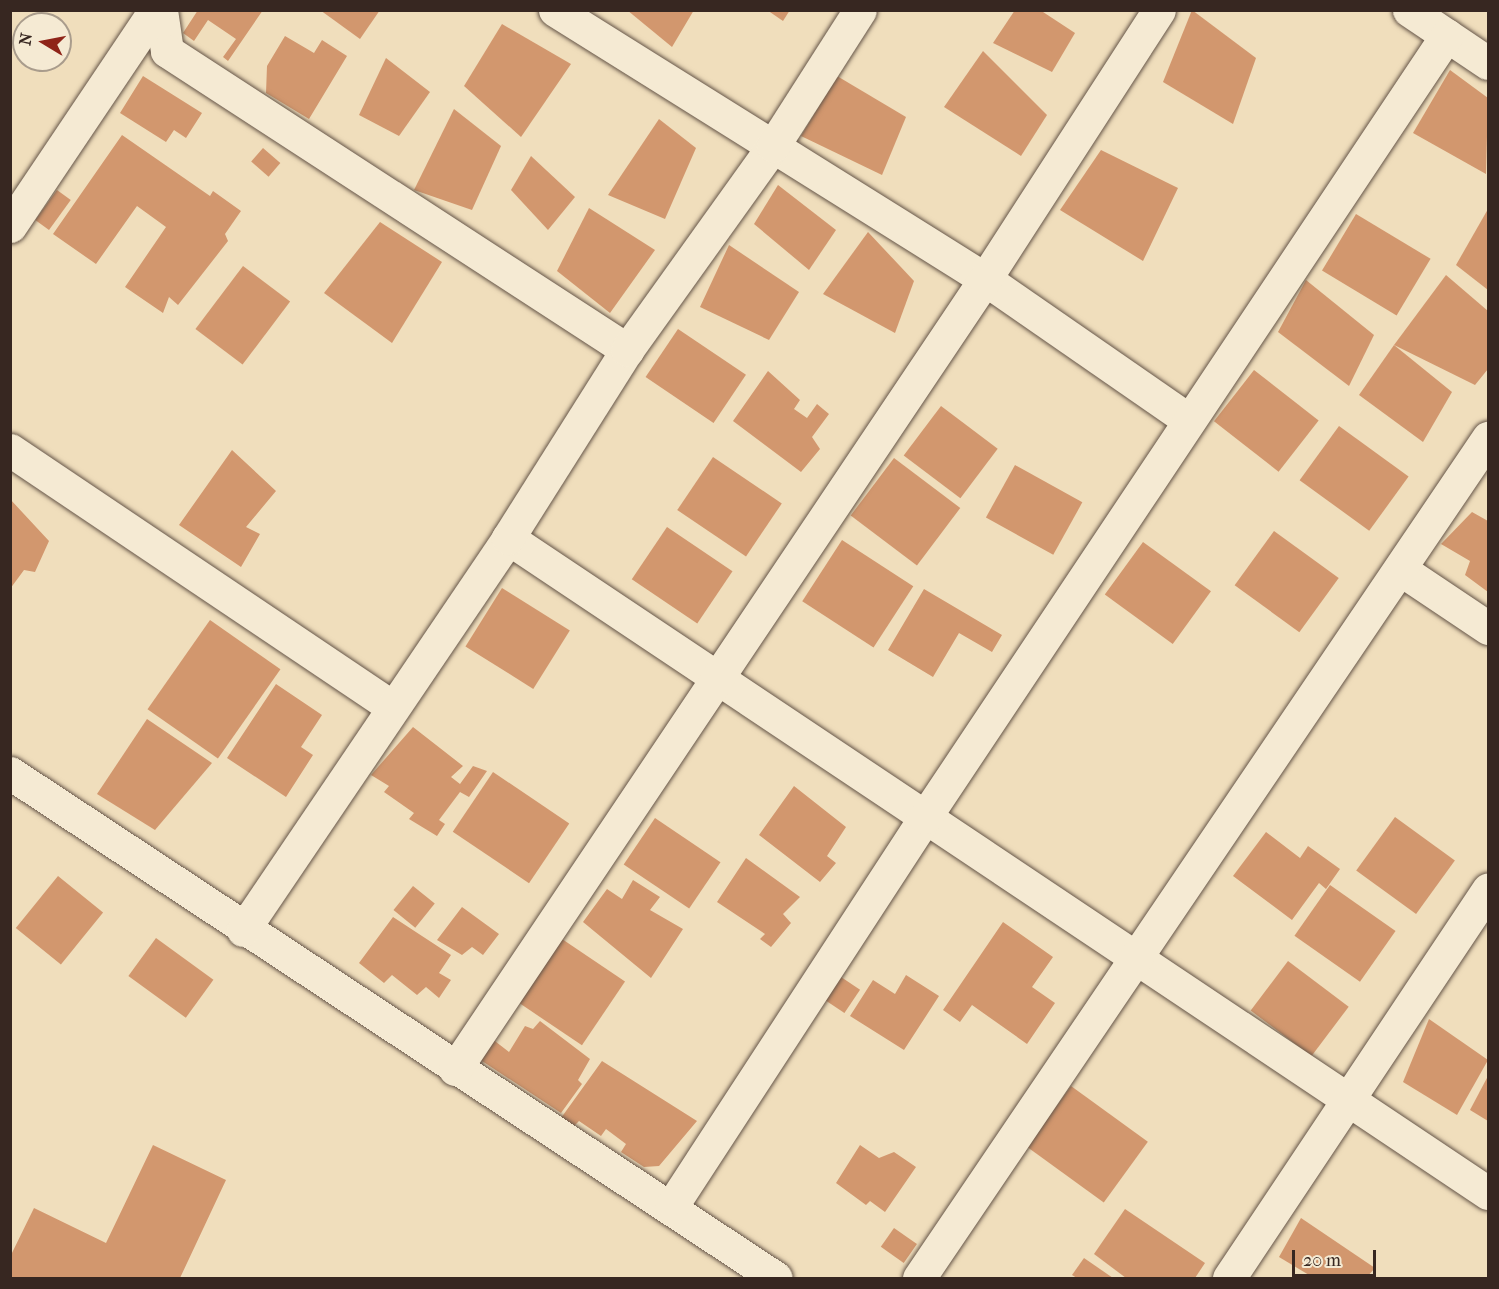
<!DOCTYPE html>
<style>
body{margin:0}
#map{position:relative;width:1499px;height:1289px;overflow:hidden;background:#f0debc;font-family:"IM FELL French Canon",serif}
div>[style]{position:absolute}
.building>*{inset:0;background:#d2976e;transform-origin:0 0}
.roads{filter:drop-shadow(0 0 2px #655548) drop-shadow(0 0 2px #655548)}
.minor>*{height:33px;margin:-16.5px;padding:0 16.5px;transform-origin:16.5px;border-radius:16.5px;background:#f5ead3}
span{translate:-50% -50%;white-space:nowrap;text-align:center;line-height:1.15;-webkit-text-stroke:4.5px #f5ead3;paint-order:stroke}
.frame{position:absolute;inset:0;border:12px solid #372721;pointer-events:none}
.north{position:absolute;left:12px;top:12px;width:60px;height:60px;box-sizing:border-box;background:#f5ead3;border:2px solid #a99c8c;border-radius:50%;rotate:280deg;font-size:16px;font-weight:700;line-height:24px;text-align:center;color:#372721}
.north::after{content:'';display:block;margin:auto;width:21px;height:27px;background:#8f2418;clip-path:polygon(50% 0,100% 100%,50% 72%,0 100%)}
.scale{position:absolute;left:1292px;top:1250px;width:84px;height:27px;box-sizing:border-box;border:3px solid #372721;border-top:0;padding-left:8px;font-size:18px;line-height:21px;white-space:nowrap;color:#372721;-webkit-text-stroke:4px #f5ead3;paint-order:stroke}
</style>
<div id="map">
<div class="building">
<div style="clip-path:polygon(198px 10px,263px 10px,228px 61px,223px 57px,236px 39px,208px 20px,194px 41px,183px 33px)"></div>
<div style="clip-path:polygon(320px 10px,380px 10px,360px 39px)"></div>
<div style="clip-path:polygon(627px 10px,694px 10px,672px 47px)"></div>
<div style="clip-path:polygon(767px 10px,790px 10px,783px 21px)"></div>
<div style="clip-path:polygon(1015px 10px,1040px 10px,1075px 33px,1052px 72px,993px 43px)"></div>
<div style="clip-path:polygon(1192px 10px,1256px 58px,1233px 124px,1163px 82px)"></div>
<div style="clip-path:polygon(502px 24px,571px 64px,521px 137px,464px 86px)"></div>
<div style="clip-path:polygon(285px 36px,314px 53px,322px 40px,347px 56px,309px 119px,266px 93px,267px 66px)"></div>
<div style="clip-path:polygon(983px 51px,1047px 115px,1021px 156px,944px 107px)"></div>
<div style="clip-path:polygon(386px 58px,430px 92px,399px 136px,359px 115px)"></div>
<div style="clip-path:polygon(1450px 70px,1488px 98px,1486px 174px,1413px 133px)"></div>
<div style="clip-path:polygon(143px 76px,202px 113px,186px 138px,174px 130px,166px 142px,120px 113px)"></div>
<div style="clip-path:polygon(837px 76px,906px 117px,882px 175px,801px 136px)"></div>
<div style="clip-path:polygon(454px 109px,501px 146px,472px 210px,414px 190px)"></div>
<div style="clip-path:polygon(659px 119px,696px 148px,665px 219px,608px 195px)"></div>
<div style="clip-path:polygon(122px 135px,210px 196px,213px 191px,241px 211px,225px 234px,228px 241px,178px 305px,169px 297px,163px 313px,125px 287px,166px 227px,137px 206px,96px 264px,53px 234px)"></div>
<div style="left:263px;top:148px;width:23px;height:18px;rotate:41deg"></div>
<div style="clip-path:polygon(1101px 150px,1178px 188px,1143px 261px,1060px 210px)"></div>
<div style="clip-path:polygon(531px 156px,575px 197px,548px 230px,511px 190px)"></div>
<div style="clip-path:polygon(778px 185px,836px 230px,809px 270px,754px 224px)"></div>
<div style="left:57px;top:190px;width:17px;height:37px;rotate:36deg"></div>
<div style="clip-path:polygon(589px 208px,655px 250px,610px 313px,557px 271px)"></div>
<div style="clip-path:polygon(1488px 209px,1488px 290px,1456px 265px)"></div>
<div style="left:1356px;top:214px;width:87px;height:66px;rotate:31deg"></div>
<div style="clip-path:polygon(380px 222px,442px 262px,392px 343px,324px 293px)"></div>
<div style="clip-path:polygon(868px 232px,914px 281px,895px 333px,823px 294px)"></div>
<div style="clip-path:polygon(729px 245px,799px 292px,769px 340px,700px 307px)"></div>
<div style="left:243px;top:266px;width:59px;height:79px;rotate:37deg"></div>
<div style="clip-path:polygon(1446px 275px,1488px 311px,1488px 369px,1475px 385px,1394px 345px)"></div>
<div style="clip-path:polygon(1306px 280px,1374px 335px,1349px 386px,1278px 332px)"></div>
<div style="left:678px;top:329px;width:82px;height:58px;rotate:34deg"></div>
<div style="clip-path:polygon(1394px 345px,1452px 392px,1423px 442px,1359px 395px)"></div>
<div style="left:1254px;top:370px;width:82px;height:65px;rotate:38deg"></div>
<div style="clip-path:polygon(768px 371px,800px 400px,794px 409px,807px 418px,817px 404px,829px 414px,812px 437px,820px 449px,801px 472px,733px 421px)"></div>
<div style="left:941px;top:406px;width:71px;height:62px;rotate:37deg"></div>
<div style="left:1339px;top:426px;width:86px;height:67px;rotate:36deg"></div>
<div style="clip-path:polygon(232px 450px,276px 491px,246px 527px,260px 534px,241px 567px,179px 525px)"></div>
<div style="left:713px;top:457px;width:83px;height:64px;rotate:34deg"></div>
<div style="left:894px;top:458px;width:83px;height:72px;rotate:37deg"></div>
<div style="left:1015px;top:465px;width:77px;height:60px;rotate:29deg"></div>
<div style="clip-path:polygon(10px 499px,49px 541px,35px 572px,24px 570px,10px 589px)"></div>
<div style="clip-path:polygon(1472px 512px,1488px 521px,1488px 592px,1465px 575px,1470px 561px,1441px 544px)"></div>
<div style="left:667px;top:527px;width:79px;height:63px;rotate:34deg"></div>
<div style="left:1274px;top:531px;width:80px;height:67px;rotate:36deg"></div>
<div style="left:842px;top:540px;width:85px;height:73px;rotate:33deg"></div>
<div style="left:1143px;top:542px;width:84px;height:65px;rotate:36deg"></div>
<div style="left:502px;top:588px;width:80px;height:69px;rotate:32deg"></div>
<div style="clip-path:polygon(924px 589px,1002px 635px,992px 652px,959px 633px,933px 677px,888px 650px)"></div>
<div style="left:210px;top:620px;width:86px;height:109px;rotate:35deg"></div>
<div style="clip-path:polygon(276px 684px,322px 715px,301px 747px,313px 755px,286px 797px,227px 758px)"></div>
<div style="clip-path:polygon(147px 719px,212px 763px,155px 830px,97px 794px)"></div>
<div style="clip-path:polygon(413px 727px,463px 766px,451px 777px,460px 784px,473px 766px,487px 771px,469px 797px,460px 792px,439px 820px,445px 824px,437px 836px,409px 819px,414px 813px,384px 792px,389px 786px,371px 775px)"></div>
<div style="left:493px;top:772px;width:92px;height:72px;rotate:34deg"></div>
<div style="clip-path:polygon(794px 786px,846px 827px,827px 856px,836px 863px,820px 882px,759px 835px)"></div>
<div style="left:1395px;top:817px;width:74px;height:66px;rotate:36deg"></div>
<div style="left:655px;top:818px;width:79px;height:56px;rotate:34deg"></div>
<div style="clip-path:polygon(1266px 832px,1300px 858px,1308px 846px,1340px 869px,1326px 889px,1319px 883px,1292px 920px,1233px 876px)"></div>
<div style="clip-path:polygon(746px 858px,800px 897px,783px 914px,791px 923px,771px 947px,760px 939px,765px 934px,717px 902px)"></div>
<div style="left:58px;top:876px;width:58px;height:67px;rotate:39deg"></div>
<div style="clip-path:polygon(633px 880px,660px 897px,650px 910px,683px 929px,651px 978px,583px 922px,607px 889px,622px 899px)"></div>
<div style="left:1330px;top:885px;width:80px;height:62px;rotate:35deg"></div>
<div style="left:413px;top:886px;width:28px;height:31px;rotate:39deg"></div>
<div style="clip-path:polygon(462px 907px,499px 934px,483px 955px,472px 947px,462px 955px,437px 940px)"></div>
<div style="clip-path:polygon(393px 917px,451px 955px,439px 973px,451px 980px,439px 998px,426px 987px,417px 995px,392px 975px,384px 983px,359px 963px)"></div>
<div style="clip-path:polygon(1003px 922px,1053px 957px,1032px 987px,1055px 1003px,1027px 1044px,972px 1005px,960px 1022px,943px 1010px)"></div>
<div style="left:156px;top:938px;width:71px;height:47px;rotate:36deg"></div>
<div style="left:562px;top:939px;width:76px;height:77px;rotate:34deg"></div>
<div style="left:1288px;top:961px;width:76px;height:62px;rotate:37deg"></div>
<div style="clip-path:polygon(906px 975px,939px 996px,904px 1050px,850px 1016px,873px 980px,895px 994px)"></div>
<div style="left:841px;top:977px;width:23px;height:28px;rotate:34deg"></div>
<div style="clip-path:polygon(1429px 1019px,1488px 1060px,1457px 1115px,1403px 1082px)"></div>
<div style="clip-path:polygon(540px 1021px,590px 1059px,578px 1080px,582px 1084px,561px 1113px,476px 1057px,491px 1038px,509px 1052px,525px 1026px,533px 1029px)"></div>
<div style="clip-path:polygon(602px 1061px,697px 1121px,659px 1166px,644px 1167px,621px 1152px,626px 1144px,606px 1129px,601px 1136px,579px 1121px,573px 1127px,561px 1118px)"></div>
<div style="clip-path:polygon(1488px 1076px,1488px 1121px,1470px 1110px)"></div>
<div style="left:1071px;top:1086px;width:95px;height:75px;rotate:36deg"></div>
<div style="clip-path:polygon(153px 1145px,226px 1180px,180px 1278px,10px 1278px,10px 1257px,34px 1208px,106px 1243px)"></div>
<div style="clip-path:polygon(860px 1145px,879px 1158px,894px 1152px,916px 1167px,885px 1212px,870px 1201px,866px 1205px,836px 1183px)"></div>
<div style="clip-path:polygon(1125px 1209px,1205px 1263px,1195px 1278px,1126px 1278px,1094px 1254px)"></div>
<div style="clip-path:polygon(1301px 1218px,1375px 1268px,1366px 1278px,1314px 1278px,1279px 1257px)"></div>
<div style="left:894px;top:1228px;width:28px;height:23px;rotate:35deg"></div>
<div style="clip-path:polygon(1084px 1258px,1113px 1278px,1077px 1278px,1072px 1275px)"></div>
</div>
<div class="roads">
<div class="minor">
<div style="left:161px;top:10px;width:41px;rotate:81.7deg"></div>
<div style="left:167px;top:51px;width:549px;rotate:33.02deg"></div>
<div style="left:555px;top:10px;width:507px;rotate:32.03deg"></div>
<div style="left:985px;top:279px;width:248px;rotate:34.7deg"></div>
<div style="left:1409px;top:10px;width:95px;rotate:33.9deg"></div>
<div style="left:10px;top:226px;width:260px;rotate:-56.1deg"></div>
<div style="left:10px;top:450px;width:461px;rotate:33.9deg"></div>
<div style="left:508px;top:538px;width:1179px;rotate:33.76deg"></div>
<div style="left:1400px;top:569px;width:106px;rotate:33.8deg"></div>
<div style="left:10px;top:773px;width:917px;rotate:33.4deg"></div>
<div style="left:243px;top:930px;width:473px;rotate:-55.9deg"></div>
<div style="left:508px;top:538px;width:222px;rotate:-57.7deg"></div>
<div style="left:627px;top:350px;width:251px;rotate:-54.4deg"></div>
<div style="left:773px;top:146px;width:161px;rotate:-57.4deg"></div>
<div style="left:455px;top:1069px;width:951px;rotate:-56.14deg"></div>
<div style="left:985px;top:279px;width:320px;rotate:-57.1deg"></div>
<div style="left:671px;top:1207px;width:465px;rotate:-56.9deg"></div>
<div style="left:925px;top:817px;width:940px;rotate:-56.28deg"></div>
<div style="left:919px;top:1278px;width:1015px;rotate:-55.89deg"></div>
<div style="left:1229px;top:1278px;width:467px;rotate:-56.3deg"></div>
</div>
</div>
<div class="frame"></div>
<div class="north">N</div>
<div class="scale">20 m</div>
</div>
